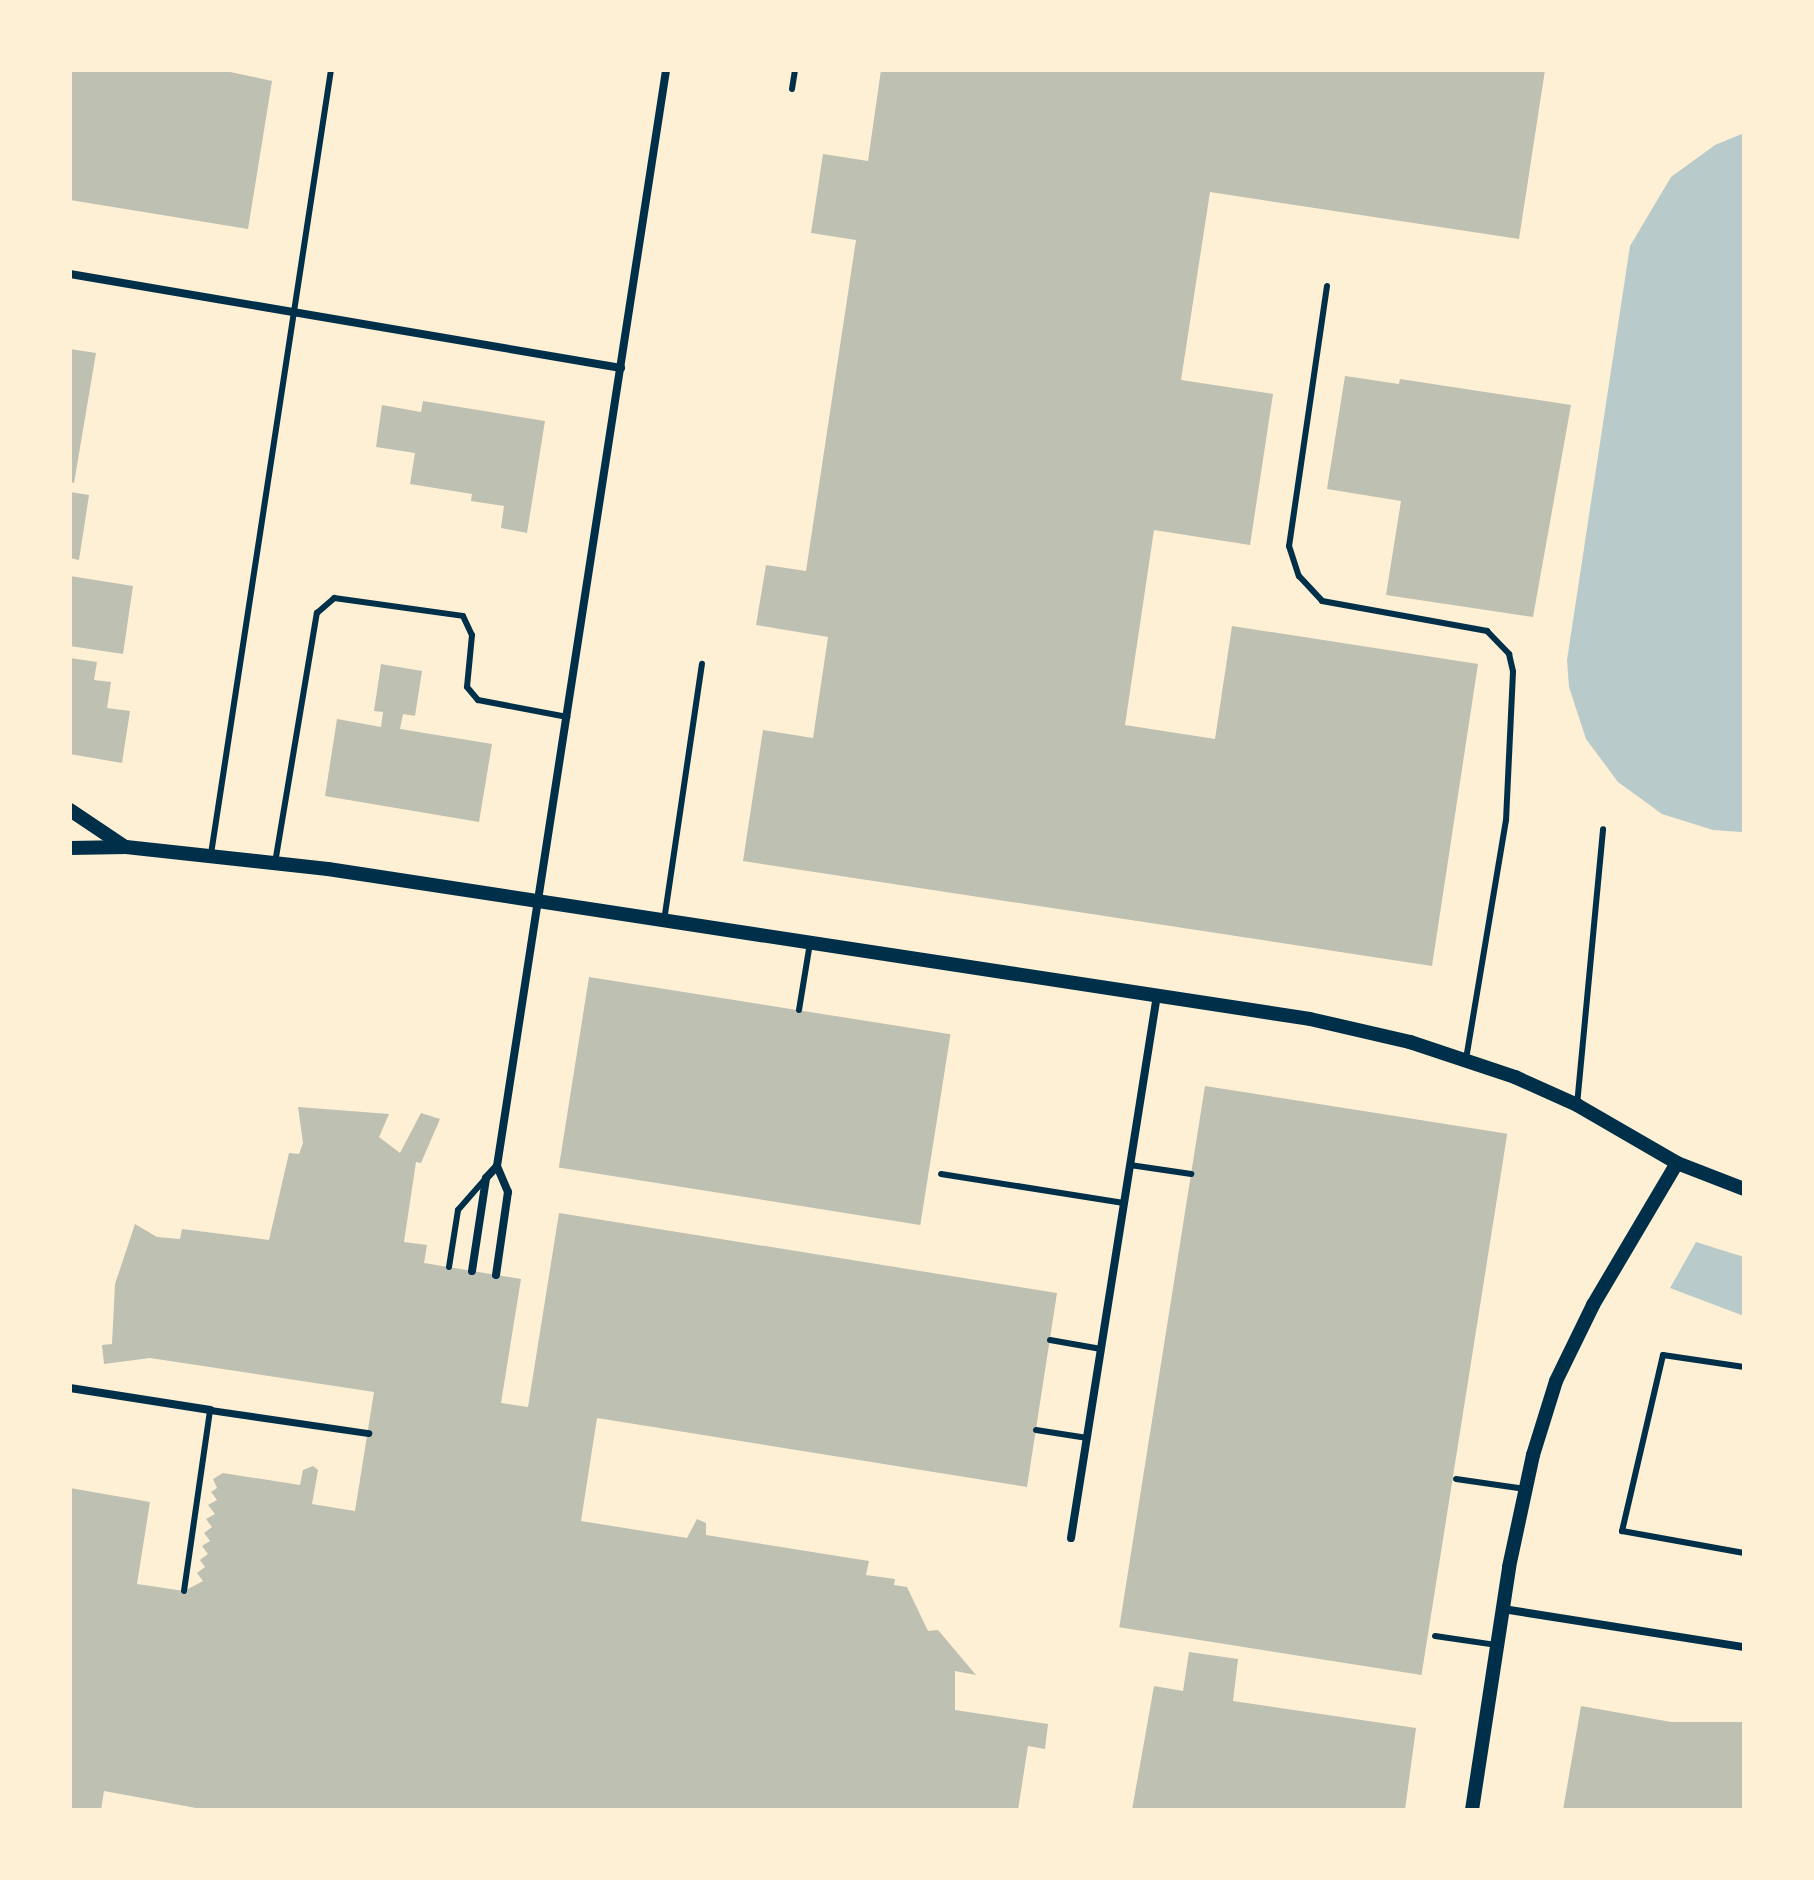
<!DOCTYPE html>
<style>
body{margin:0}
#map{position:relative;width:1814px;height:1880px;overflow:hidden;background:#fdf0d5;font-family:Helvetica,sans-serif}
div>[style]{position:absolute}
.green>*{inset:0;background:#b9caca}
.building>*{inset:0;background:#bec0b2;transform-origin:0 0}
.service>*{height:6px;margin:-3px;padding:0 3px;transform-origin:3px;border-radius:3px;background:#003049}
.pedestrian>*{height:7px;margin:-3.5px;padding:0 3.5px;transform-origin:3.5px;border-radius:3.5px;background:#003049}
.minor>*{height:8px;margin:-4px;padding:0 4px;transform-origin:4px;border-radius:4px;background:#003049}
.tertiary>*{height:14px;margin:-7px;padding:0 7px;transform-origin:7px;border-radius:7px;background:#003049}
span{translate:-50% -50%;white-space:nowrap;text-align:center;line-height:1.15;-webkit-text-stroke:6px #fdf0d5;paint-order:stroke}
.frame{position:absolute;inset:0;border:72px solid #fdf0d5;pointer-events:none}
</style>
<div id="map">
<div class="green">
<div style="clip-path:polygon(1744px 133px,1744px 831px,1741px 832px,1713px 830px,1662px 814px,1618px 782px,1586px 739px,1569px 687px,1567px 660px,1630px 246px,1671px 177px,1715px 145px)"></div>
<div style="clip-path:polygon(1696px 1242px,1744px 1257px,1744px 1316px,1670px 1288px)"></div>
</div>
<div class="building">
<div style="clip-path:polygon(70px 70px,221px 70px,272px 81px,248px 229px,70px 200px)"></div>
<div style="clip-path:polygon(881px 70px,1545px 70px,1519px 239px,1210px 192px,1181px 380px,1273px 394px,1250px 545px,1154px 530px,1125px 725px,1215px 739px,1232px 626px,1478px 664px,1432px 966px,743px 861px,763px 730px,813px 738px,828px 637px,756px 625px,766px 565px,806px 571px,856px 240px,811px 233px,823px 154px,868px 161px)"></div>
<div style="clip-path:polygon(70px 349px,96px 353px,74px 483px,70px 482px)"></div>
<div style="clip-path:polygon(1345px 376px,1399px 384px,1400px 379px,1571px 405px,1533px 617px,1386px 595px,1401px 501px,1327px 489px)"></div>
<div style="clip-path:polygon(423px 401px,545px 421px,527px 533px,501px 528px,504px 506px,471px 501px,472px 494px,410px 484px,415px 453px,376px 447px,382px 405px,421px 412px)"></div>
<div style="clip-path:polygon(70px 492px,89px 495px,79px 560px,70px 558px)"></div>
<div style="clip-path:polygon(70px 576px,133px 586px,123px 654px,70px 646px)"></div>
<div style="clip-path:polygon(70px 658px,97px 662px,94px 680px,111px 682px,107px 708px,130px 711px,122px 763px,70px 754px)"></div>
<div style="clip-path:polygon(381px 664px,422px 671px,415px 716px,403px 714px,400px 729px,492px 744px,479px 822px,325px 796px,337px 719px,381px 727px,383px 712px,374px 711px)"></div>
<div style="left:589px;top:977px;width:366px;height:193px;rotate:9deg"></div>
<div style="left:1205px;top:1086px;width:306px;height:548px;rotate:9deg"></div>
<div style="clip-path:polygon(298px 1107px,389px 1114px,379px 1137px,400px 1153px,421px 1113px,440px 1119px,421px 1163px,416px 1162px,404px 1242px,427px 1245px,424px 1263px,521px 1279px,501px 1403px,528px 1407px,559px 1213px,1057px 1293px,1027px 1487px,597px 1418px,581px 1521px,687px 1538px,697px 1519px,706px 1523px,706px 1535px,869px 1561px,866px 1575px,895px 1579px,894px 1585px,907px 1587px,928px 1631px,938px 1630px,976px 1675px,955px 1671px,955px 1710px,1048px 1724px,1045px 1749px,1028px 1746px,1018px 1810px,207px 1810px,104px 1791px,101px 1810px,70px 1810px,70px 1488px,150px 1502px,137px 1584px,184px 1591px,203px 1581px,197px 1573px,205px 1567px,200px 1560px,208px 1554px,202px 1546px,210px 1541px,204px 1533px,212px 1527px,206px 1519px,215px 1514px,208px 1505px,217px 1500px,211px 1492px,217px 1488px,213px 1479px,223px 1473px,300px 1485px,303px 1470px,313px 1466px,318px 1470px,312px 1504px,355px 1511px,374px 1392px,150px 1358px,104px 1364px,102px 1345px,112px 1344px,115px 1284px,135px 1224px,157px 1237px,180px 1239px,182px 1229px,269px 1240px,289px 1153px,299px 1154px,303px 1143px)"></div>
<div style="clip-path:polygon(1189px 1652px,1238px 1659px,1233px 1701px,1416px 1728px,1405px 1810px,1132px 1810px,1154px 1686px,1183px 1691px)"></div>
<div style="clip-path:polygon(1581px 1706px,1671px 1722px,1744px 1722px,1744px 1810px,1563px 1810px)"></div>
</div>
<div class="service">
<div style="left:792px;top:89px;width:19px;rotate:-81deg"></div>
<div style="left:1327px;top:286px;width:263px;rotate:98.3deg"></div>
<div style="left:1289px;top:546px;width:32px;rotate:72deg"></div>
<div style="left:1299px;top:576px;width:34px;rotate:47deg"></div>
<div style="left:1322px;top:601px;width:168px;rotate:10.3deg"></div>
<div style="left:1487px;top:631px;width:32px;rotate:46deg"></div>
<div style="left:1509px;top:654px;width:18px;rotate:77deg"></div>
<div style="left:1513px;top:672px;width:148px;rotate:92.7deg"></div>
<div style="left:1506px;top:820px;width:243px;rotate:99.5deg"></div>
<div style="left:211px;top:854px;width:793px;rotate:-81.3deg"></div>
<div style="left:275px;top:863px;width:254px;rotate:-80.5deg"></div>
<div style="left:317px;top:613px;width:23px;rotate:-41deg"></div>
<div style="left:334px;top:598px;width:130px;rotate:7.9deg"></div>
<div style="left:463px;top:616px;width:21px;rotate:65deg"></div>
<div style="left:472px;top:635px;width:52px;rotate:95.5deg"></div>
<div style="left:467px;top:687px;width:17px;rotate:50deg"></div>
<div style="left:478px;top:700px;width:91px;rotate:10.8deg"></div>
<div style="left:664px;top:921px;width:260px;rotate:-81.6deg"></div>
<div style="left:799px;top:1010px;width:68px;rotate:-80.7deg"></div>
<div style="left:1577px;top:1105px;width:277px;rotate:-84.6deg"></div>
<div style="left:1130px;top:1165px;width:62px;rotate:8.4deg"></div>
<div style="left:941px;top:1174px;width:185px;rotate:9deg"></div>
<div style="left:449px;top:1267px;width:58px;rotate:-81deg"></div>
<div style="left:458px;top:1210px;width:43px;rotate:-48.8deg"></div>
<div style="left:1050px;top:1340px;width:52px;rotate:10deg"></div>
<div style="left:1744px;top:1367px;width:82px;rotate:-171.6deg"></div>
<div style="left:1663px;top:1355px;width:181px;rotate:103.1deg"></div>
<div style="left:1622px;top:1531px;width:124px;rotate:10.2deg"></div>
<div style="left:1036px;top:1430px;width:52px;rotate:8.9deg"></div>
<div style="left:1456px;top:1479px;width:70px;rotate:8.2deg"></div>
<div style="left:184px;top:1591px;width:183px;rotate:-81.8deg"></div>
<div style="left:1435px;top:1636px;width:63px;rotate:8.3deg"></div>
</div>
<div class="pedestrian">
<div style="left:210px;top:1410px;width:160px;rotate:8.3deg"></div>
</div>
<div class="minor">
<div style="left:70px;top:274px;width:559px;rotate:9.68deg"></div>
<div style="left:472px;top:1271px;width:94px;rotate:-81.4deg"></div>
<div style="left:486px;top:1178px;width:16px;rotate:-47deg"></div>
<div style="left:496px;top:1275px;width:84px;rotate:-81.8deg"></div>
<div style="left:508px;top:1192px;width:28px;rotate:-113deg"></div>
<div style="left:497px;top:1166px;width:1109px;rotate:-81.23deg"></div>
<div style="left:70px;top:1388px;width:142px;rotate:8.9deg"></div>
<div style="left:1071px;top:1538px;width:550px;rotate:-81deg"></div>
<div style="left:1503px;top:1609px;width:244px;rotate:9deg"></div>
</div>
<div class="tertiary">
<div style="left:70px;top:810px;width:66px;rotate:33.9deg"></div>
<div style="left:70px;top:848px;width:56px;rotate:-1deg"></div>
<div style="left:126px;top:847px;width:203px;rotate:6.2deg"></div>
<div style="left:328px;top:869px;width:993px;rotate:8.68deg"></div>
<div style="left:1310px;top:1019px;width:103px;rotate:13deg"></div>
<div style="left:1410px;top:1042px;width:111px;rotate:18.4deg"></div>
<div style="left:1515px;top:1077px;width:68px;rotate:24.3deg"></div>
<div style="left:1577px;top:1105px;width:116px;rotate:30.1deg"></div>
<div style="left:1677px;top:1163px;width:72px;rotate:21.2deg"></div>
<div style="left:1472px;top:1810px;width:246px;rotate:-81.3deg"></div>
<div style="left:1509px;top:1567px;width:115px;rotate:-77.9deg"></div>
<div style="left:1533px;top:1455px;width:77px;rotate:-72.7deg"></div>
<div style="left:1556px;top:1381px;width:85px;rotate:-64deg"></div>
<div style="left:1593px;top:1305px;width:165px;rotate:-59.4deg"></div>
</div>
<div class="frame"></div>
</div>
